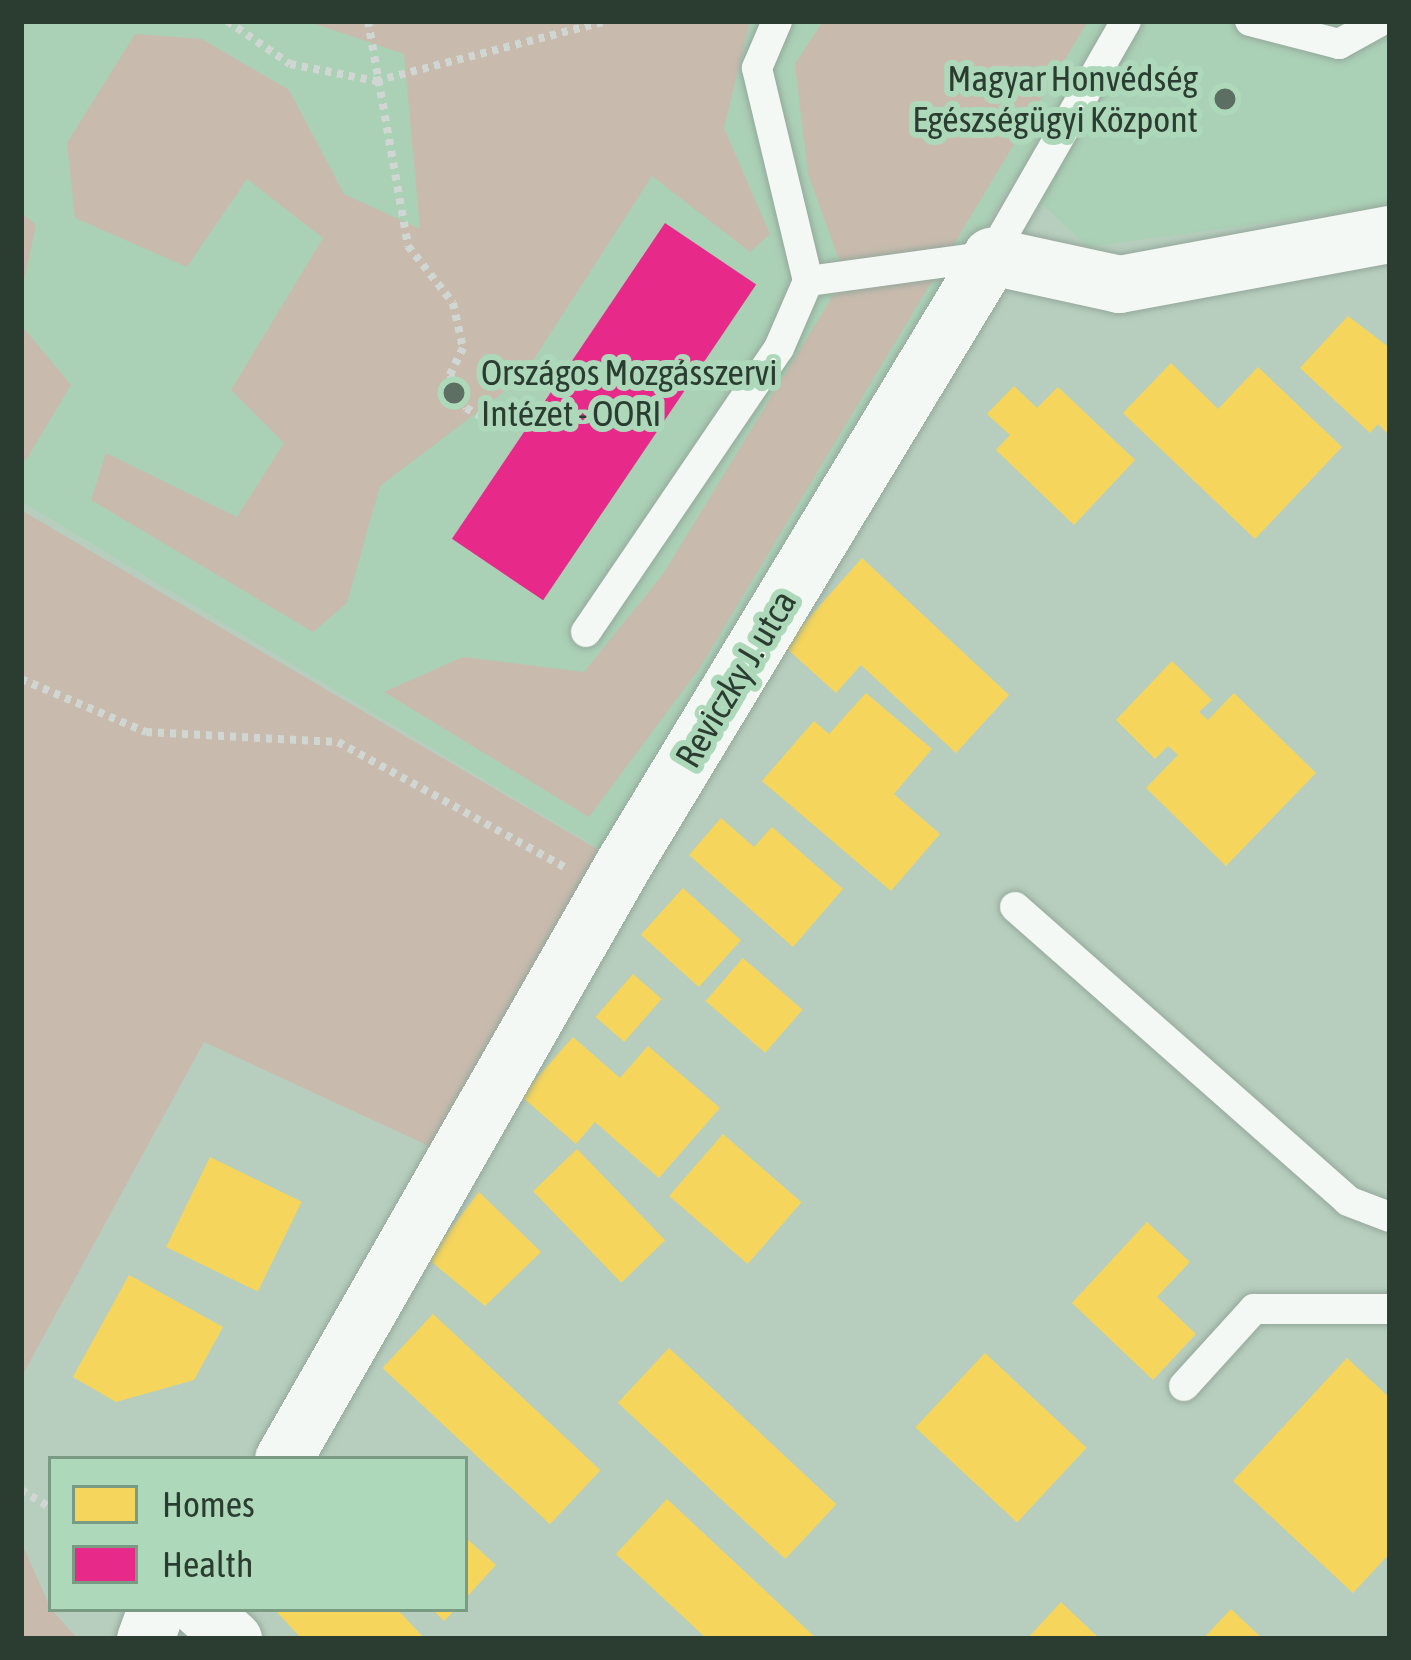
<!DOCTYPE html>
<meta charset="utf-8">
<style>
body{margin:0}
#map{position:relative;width:1411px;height:1660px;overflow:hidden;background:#b7cebe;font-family:"Asap Condensed",sans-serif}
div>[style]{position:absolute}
.built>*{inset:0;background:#aad0b6}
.green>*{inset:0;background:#c8bbae}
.homes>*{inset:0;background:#f6d55c;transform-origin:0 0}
.health>*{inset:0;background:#e7298a;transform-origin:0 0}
.path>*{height:8px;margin-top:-4px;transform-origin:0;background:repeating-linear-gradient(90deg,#d0d6d2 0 6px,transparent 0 12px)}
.roads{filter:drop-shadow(0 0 3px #95a89b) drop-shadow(0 0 3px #95a89b)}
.lane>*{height:30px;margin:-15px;padding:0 15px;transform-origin:15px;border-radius:15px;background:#f4f8f5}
.street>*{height:57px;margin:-28.5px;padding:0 28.5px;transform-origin:28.5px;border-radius:28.5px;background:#f4f8f5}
.dots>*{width:33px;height:33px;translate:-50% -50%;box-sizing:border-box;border:6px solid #add8ba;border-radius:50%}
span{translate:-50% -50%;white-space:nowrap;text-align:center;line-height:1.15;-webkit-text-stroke:12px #add8ba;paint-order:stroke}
.poi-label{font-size:36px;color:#2b3c30}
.right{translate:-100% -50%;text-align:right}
.left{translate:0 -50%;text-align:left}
.street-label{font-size:36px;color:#2b3c30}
.frame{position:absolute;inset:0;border:24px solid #2b3c30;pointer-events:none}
.legend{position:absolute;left:48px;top:1456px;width:420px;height:156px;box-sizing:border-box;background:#add8ba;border:3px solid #799a83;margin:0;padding:15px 21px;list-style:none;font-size:36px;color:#2b3c30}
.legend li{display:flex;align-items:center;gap:24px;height:60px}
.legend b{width:60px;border:3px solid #799a83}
</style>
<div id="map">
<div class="built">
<div style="clip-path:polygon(21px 21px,1390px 21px,1390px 206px,1088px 247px,1014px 178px,975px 246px,915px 285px,952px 280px,621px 862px,21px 501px)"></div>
</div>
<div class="green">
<div style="clip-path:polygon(307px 21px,750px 21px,724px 128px,770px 234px,750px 252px,652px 176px,521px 379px,380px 486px,347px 603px,313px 632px,91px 500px,106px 453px,237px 517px,284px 443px,231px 390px,323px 238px,247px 179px,187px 267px,75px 218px,67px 143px,135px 34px,202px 39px,289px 90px,344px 194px,420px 229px,404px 54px)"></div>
<div style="clip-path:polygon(823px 21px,1088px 21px,699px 669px,589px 817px,384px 692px,463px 657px,584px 672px,663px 574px,845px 276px,808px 174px,795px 64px)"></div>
<div style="clip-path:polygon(21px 212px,36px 225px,21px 296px)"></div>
<div style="clip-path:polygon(21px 325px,71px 385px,26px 460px,21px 458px)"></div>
<div style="clip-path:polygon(21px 510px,621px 863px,444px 1153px,204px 1042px,21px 1378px)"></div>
<div style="clip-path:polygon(21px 1541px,51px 1609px,78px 1639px,21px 1639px)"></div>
</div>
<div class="homes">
<div style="clip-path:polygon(1348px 316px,1390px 348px,1390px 436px,1378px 424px,1370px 433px,1300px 368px)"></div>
<div style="clip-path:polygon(1171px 363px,1218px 409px,1258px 367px,1342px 447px,1255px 539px,1123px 413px)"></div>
<div style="clip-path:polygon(1014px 386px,1037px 408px,1058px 387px,1135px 460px,1074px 525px,996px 450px,1010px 435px,987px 414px)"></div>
<div style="clip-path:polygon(862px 558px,1009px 695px,956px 753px,861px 665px,836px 693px,784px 646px)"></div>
<div style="clip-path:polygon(1172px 661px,1212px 700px,1199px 712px,1208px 720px,1234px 693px,1316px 773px,1226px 866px,1146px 788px,1178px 755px,1168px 746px,1155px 759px,1116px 720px)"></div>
<div style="clip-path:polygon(866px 693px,932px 749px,894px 794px,940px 834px,891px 891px,762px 781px,814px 721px,829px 734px)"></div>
<div style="clip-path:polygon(721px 818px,754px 847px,772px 827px,843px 889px,793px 947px,689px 855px)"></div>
<div style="left:683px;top:888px;width:78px;height:63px;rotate:42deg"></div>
<div style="left:743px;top:958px;width:79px;height:57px;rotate:41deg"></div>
<div style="left:633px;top:974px;width:38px;height:57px;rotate:41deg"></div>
<div style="clip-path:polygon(573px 1037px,620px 1078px,648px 1046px,720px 1108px,659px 1178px,595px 1122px,576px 1144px,521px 1096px)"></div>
<div style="left:723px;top:1134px;width:104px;height:82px;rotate:41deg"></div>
<div style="left:577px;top:1149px;width:127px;height:61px;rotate:46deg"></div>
<div style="left:210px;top:1157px;width:102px;height:100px;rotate:26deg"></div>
<div style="clip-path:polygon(479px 1192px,541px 1252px,485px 1306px,428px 1259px)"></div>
<div style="clip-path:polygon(1147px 1222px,1190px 1262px,1157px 1297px,1196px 1334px,1153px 1380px,1072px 1303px)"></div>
<div style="clip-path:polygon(129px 1275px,223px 1327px,194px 1380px,116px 1402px,73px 1377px)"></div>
<div style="left:433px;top:1314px;width:229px;height:74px;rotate:43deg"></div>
<div style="left:669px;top:1348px;width:229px;height:75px;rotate:43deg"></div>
<div style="left:985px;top:1353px;width:139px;height:102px;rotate:43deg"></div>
<div style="clip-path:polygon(1347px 1358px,1390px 1398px,1390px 1553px,1353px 1593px,1233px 1481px)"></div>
<div style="clip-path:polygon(667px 1499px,817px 1639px,707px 1639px,616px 1554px)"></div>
<div style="clip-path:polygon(465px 1537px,496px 1565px,465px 1599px)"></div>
<div style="clip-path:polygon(1061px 1602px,1100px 1639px,1027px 1639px)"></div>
<div style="clip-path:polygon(274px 1609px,397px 1609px,425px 1639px,302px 1639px)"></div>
<div style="clip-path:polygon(432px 1609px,456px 1609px,444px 1621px)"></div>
<div style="clip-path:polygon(1231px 1609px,1263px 1639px,1203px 1639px)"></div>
</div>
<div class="health">
<div style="left:665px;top:223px;width:110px;height:381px;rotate:34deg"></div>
</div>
<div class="path">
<div style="left:227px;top:21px;width:76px;rotate:34.3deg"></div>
<div style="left:290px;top:64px;width:88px;rotate:11.2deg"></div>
<div style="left:376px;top:81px;width:238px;rotate:-14.6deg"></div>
<div style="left:368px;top:21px;width:229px;rotate:79.9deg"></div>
<div style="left:408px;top:246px;width:73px;rotate:51.7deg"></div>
<div style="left:453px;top:303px;width:46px;rotate:77.5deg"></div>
<div style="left:463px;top:348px;width:30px;rotate:116deg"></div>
<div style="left:450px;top:375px;width:37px;rotate:64deg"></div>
<div style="left:466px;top:408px;width:39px;rotate:29deg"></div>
<div style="left:21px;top:679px;width:136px;rotate:23deg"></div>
<div style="left:146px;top:732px;width:192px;rotate:3deg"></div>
<div style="left:338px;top:742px;width:258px;rotate:28.9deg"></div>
<div style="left:21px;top:1490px;width:35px;rotate:31deg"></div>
</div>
<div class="roads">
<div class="lane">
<div style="left:1250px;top:21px;width:92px;rotate:14.5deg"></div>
<div style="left:1339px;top:44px;width:48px;rotate:-28.7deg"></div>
<div style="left:808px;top:281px;width:185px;rotate:-7.8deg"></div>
<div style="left:991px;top:256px;width:271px;rotate:-60.1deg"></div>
<div style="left:586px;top:632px;width:343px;rotate:-55.8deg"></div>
<div style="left:779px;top:348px;width:73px;rotate:-66.6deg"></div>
<div style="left:808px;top:281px;width:219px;rotate:-103.5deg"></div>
<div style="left:757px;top:68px;width:51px;rotate:-66.9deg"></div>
<div style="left:1015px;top:907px;width:444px;rotate:41.4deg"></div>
<div style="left:1348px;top:1201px;width:45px;rotate:20.9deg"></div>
<div style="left:1184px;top:1386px;width:104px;rotate:-47.7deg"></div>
<div style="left:1254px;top:1309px;width:136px"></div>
</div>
<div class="street">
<div style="left:283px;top:1459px;width:683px;rotate:-60.24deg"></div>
<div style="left:622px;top:866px;width:713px;rotate:-58.83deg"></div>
<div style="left:991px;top:256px;width:131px;rotate:12.3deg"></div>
<div style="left:1119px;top:284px;width:276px;rotate:-10.5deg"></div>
<div style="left:200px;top:1609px;width:45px;rotate:42.3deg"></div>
<div style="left:145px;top:1639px;width:32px;rotate:-70deg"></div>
</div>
</div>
<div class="dots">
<div style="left:1225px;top:99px;background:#5c6f62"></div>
<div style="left:454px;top:393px;background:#5c6f62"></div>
</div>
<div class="poi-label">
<span class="right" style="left:1198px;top:99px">Magyar Honvédség<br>Egészségügyi Központ</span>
<span class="left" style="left:481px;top:393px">Országos Mozgásszervi<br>Intézet - OORI</span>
</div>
<div class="street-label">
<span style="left:736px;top:679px;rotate:-59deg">Reviczky J. utca</span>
</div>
<div class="frame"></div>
<ul class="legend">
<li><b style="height:33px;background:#f6d55c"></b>Homes</li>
<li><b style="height:33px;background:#e7298a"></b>Health</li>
</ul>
</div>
